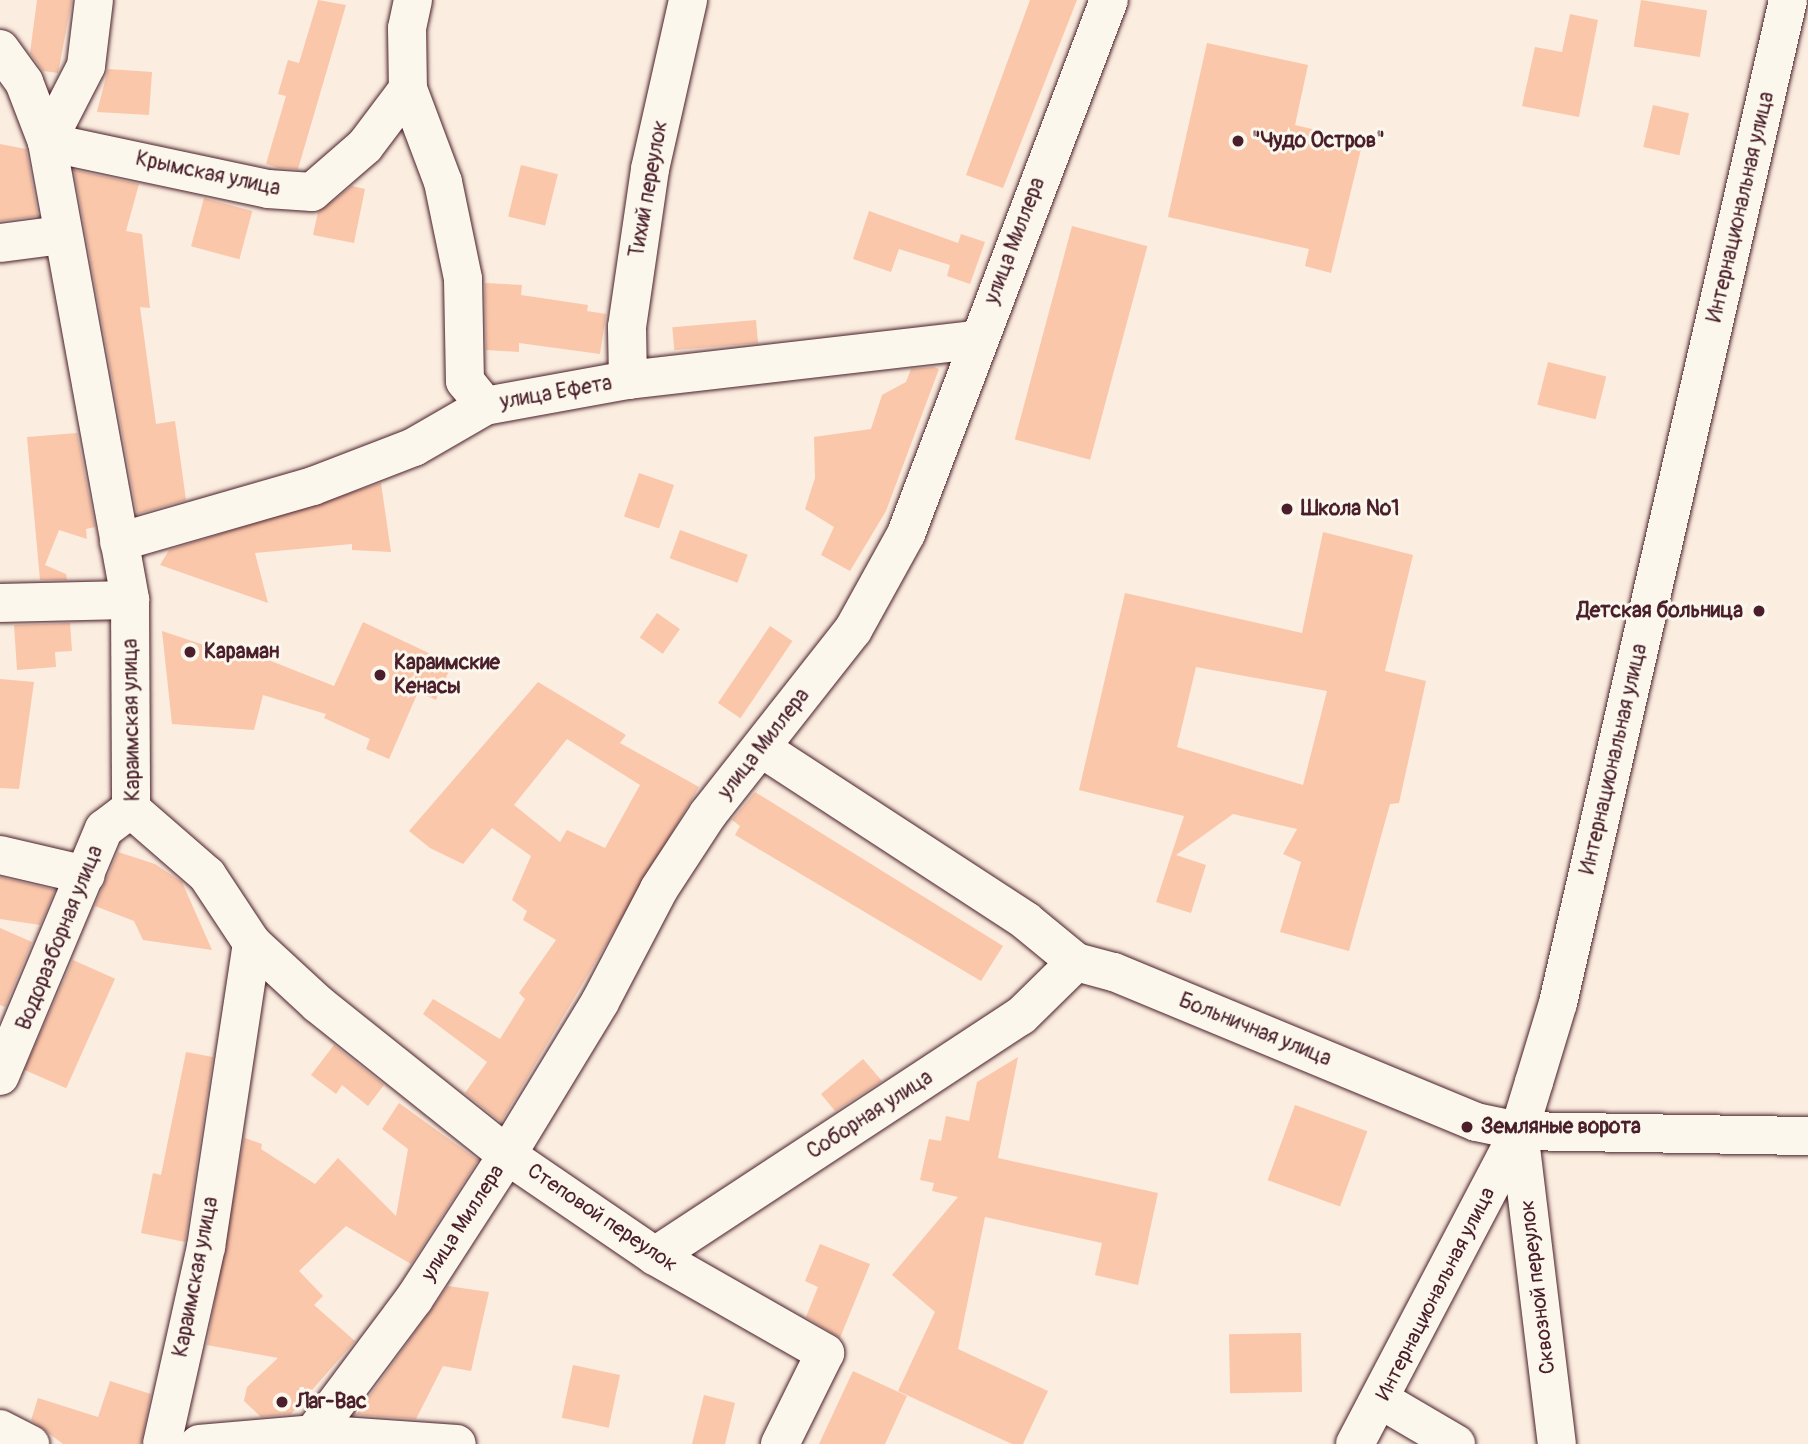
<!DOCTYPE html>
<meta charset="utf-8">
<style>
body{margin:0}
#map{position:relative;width:1808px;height:1444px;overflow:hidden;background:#fbeddf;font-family:Pangolin,sans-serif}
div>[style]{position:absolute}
.building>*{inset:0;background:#fac7ab;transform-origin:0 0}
.roads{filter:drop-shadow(0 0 2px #4a1f2b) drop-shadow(0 0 2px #4a1f2b)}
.minor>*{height:38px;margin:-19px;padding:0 19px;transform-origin:19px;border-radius:19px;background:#fbf7ec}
.tertiary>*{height:38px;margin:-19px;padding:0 19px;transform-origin:19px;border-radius:19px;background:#fbf7ec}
.secondary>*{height:38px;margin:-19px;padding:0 19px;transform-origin:19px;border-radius:19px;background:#fbf7ec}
.dots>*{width:19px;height:19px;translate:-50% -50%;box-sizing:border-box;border:4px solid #fbf7ec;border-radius:50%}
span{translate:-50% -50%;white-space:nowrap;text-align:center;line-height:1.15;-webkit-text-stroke:6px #fbf7ec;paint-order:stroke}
.poi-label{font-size:21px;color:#4a1f2b;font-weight:700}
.left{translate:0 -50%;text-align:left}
.right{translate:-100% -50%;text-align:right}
.street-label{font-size:21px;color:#4a1f2b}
</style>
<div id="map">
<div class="building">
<div style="clip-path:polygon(37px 0,72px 0,58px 73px,43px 71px,30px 53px)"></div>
<div style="clip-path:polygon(318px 0,346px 5px,298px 169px,279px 168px,266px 164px,286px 96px,278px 94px,288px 60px,299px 63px)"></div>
<div style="clip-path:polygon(1030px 0,1077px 0,1003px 188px,966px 175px)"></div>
<div style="left:1641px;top:0;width:67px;height:47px;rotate:9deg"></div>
<div style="clip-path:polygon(1570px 14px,1598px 20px,1579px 117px,1522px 106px,1535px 47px,1562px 52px)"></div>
<div style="clip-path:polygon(1207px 43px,1308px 65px,1295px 125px,1363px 141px,1331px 273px,1305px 266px,1309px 249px,1168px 217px)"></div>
<div style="clip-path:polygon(108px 69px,152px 72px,149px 115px,97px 112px)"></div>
<div style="left:1653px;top:105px;width:37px;height:43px;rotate:13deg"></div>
<div style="clip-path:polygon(0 144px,26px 149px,38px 216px,0 221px)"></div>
<div style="left:521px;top:165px;width:38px;height:53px;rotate:14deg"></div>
<div style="clip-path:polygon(74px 170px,139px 184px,126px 231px,142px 234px,150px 308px,140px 307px,156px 424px,175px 421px,186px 500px,137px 514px)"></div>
<div style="clip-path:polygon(352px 186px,365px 189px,354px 243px,313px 235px,318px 212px)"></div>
<div style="left:204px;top:198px;width:50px;height:50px;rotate:15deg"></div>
<div style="clip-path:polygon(869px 211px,958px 243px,961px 234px,985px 242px,970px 284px,947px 276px,950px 265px,899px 249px,891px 272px,853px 259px)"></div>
<div style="left:1072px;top:226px;width:78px;height:221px;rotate:15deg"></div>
<div style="clip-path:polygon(485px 283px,522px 285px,521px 295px,588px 305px,587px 311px,606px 314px,600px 354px,519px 343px,519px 352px,486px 350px)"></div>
<div style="left:756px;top:320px;width:23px;height:84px;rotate:85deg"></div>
<div style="left:1548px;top:362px;width:60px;height:44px;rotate:14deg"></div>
<div style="clip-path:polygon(934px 367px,939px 369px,886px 511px,850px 571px,821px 555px,834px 527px,805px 509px,815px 478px,814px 437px,871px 429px,882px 395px,906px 382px,911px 369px)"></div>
<div style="clip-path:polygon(77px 433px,95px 527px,86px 529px,87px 539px,59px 530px,45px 565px,66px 574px,67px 580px,40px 580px,27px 437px)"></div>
<div style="left:639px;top:473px;width:37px;height:46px;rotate:19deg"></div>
<div style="clip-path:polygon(381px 483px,391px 552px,352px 550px,352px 544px,255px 553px,268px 603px,160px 565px,169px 550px)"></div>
<div style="left:680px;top:530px;width:72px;height:30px;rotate:20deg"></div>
<div style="clip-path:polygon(evenodd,1323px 532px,1413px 555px,1385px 671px,1426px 681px,1399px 803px,1390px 804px,1349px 951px,1280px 932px,1301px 862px,1283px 854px,1297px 829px,1233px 814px,1176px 855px,1206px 865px,1191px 913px,1156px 902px,1184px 816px,1079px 790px,1125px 593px,1302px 633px,1323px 532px,1196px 667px,1327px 691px,1303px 785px,1177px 747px,1196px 667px)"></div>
<div style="left:657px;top:613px;width:28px;height:30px;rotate:35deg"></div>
<div style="clip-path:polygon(363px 622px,452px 664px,436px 700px,418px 692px,389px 759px,366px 749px,370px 739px,324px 718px,326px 714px,263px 695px,254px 730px,172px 724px,162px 631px,219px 650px,221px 645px,241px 649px,334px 686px)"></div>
<div style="clip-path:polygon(70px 623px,72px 651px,55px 652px,56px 667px,17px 670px,14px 625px)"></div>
<div style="left:770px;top:626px;width:27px;height:93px;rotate:34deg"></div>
<div style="clip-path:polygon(0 679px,34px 682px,19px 789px,0 788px)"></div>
<div style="clip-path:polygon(evenodd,538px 682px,626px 735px,620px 743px,699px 787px,501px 1122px,465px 1093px,487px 1062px,423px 1014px,433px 999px,500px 1039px,525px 999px,519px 993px,556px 940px,523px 920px,527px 911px,512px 900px,531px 856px,492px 828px,463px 864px,430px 848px,409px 831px,538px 682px,567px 739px,640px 785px,605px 848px,567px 830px,560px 842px,514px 805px,567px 739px)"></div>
<div style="clip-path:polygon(755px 792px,1003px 946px,981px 981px,735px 835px,740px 826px,732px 820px)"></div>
<div style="clip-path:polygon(118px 852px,155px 864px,182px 882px,212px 950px,143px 940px,134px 921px,95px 906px)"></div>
<div style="clip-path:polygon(0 877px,55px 890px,40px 925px,0 919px)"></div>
<div style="clip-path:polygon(0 928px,32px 942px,5px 1007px,0 1005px)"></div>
<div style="left:73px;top:960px;width:46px;height:120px;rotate:24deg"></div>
<div style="clip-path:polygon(334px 1045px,384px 1085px,368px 1106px,342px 1085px,336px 1094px,311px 1075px)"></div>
<div style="clip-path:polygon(186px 1052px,213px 1057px,185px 1242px,141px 1233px,153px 1173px,161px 1175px)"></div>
<div style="clip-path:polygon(1018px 1057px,998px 1158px,1158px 1193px,1138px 1285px,1095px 1275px,1102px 1243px,985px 1217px,958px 1349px,1048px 1391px,1023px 1444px,1012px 1444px,898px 1391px,935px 1312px,892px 1275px,958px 1197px,932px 1191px,934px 1183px,920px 1180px,929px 1139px,941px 1141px,946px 1116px,969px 1121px,977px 1082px)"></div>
<div style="clip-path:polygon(863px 1059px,882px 1081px,835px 1111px,821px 1094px)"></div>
<div style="clip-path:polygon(399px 1103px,478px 1160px,411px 1264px,346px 1226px,299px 1271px,323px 1296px,314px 1305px,355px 1341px,291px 1414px,261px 1417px,244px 1401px,247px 1387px,278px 1358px,207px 1345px,246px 1127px,245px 1138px,262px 1144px,261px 1149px,315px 1184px,338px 1158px,396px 1216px,408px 1149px,382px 1129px)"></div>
<div style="left:1295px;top:1105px;width:77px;height:80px;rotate:20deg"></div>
<div style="clip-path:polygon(820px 1244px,870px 1264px,840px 1338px,806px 1317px,818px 1287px,805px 1281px)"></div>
<div style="clip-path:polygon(448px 1286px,489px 1292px,471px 1371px,443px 1366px,416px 1419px,356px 1415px)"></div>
<div style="left:1301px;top:1333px;width:59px;height:72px;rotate:89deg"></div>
<div style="left:573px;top:1365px;width:48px;height:54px;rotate:12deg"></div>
<div style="clip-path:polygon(853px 1371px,907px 1396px,885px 1444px,819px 1444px)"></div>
<div style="clip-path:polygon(110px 1381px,151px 1394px,141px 1444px,63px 1444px,31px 1420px,38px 1398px,98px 1417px)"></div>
<div style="clip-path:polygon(704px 1395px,735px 1403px,725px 1444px,692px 1444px)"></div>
</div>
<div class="roads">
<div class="minor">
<div style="left:413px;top:0;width:29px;rotate:102deg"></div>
<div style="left:407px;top:28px;width:61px;rotate:89.1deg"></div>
<div style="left:408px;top:89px;width:99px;rotate:69.4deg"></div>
<div style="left:443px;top:182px;width:99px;rotate:78.3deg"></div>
<div style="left:463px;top:279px;width:102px;rotate:88.9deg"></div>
<div style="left:465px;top:381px;width:32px;rotate:51deg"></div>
<div style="left:0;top:49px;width:41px;rotate:54deg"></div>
<div style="left:24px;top:82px;width:64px;rotate:69deg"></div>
<div style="left:47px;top:142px;width:465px;rotate:79.7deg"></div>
<div style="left:130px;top:600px;width:209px;rotate:89.7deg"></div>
<div style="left:131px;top:809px;width:101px;rotate:41deg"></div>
<div style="left:207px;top:875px;width:82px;rotate:56.5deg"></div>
<div style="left:252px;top:943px;width:307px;rotate:98.6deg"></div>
<div style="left:206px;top:1247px;width:202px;rotate:102.6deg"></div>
<div style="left:47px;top:142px;width:226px;rotate:12deg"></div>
<div style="left:268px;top:189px;width:44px;rotate:3.9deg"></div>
<div style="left:312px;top:192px;width:70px;rotate:-41deg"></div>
<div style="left:365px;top:146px;width:71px;rotate:-53deg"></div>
<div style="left:47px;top:142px;width:85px;rotate:-62.8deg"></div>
<div style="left:86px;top:66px;width:66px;rotate:-83.1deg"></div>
<div style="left:0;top:243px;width:63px;rotate:-7.4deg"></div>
<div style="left:628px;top:380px;width:53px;rotate:-91.1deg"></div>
<div style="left:627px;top:327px;width:160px;rotate:-81.7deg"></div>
<div style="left:650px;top:169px;width:173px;rotate:-77.3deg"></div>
<div style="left:119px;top:542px;width:202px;rotate:-16.1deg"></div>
<div style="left:313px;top:486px;width:108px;rotate:-21.1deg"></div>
<div style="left:414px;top:447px;width:82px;rotate:-30deg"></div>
<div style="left:485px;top:406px;width:145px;rotate:-10.3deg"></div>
<div style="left:628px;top:380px;width:350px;rotate:-6.6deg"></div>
<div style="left:0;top:603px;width:130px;rotate:-1.3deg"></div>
<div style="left:761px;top:748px;width:316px;rotate:33.1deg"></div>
<div style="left:1026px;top:921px;width:65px;rotate:39.4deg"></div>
<div style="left:1076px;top:962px;width:39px;rotate:15deg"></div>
<div style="left:1114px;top:972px;width:392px;rotate:22.5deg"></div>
<div style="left:1476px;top:1122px;width:44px;rotate:11.8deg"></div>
<div style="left:1519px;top:1131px;width:315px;rotate:83.1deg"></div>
<div style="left:0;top:855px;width:88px;rotate:13.1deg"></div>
<div style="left:252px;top:943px;width:90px;rotate:42.7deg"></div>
<div style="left:318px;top:1004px;width:242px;rotate:38.6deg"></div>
<div style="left:507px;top:1155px;width:179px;rotate:34.3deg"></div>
<div style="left:655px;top:1256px;width:196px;rotate:29.7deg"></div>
<div style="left:825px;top:1353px;width:102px;rotate:116.3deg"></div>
<div style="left:0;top:1076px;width:268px;rotate:-67.2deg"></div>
<div style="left:104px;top:829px;width:34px;rotate:-37deg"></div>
<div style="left:655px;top:1256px;width:438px;rotate:-33.3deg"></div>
<div style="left:1021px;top:1016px;width:77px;rotate:-44.5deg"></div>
<div style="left:1381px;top:1400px;width:87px;rotate:30.4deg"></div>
<div style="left:0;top:1429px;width:34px;rotate:27deg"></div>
<div style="left:313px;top:1434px;width:169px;rotate:-53.2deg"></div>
<div style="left:414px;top:1299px;width:171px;rotate:-57.1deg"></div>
<div style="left:507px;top:1155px;width:179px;rotate:-58.7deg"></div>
<div style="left:600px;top:1002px;width:127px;rotate:-62.4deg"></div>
<div style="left:659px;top:889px;width:90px;rotate:-56.8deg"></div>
<div style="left:708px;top:814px;width:234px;rotate:-51.8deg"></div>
<div style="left:853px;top:630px;width:110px;rotate:-61.1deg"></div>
<div style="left:906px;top:534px;width:571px;rotate:-69.19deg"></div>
<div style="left:199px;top:1444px;width:114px;rotate:-5deg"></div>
<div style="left:313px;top:1434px;width:144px;rotate:4deg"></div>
</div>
<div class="tertiary">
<div style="left:1534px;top:1082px;width:51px;rotate:107deg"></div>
<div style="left:1519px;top:1131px;width:289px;rotate:1deg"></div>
</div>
<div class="secondary">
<div style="left:1534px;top:1082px;width:83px;rotate:-73.1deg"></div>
<div style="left:1558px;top:1003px;width:1029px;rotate:-77.08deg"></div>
<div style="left:1355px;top:1444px;width:353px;rotate:-62.3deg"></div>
</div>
</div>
<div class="dots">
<div style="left:1238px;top:141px;background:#4a1f2b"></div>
<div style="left:1287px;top:509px;background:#4a1f2b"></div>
<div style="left:1759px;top:611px;background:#4a1f2b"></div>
<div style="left:190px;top:652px;background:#4a1f2b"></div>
<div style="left:380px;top:675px;background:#4a1f2b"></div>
<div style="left:1467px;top:1127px;background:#4a1f2b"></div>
<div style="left:282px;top:1402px;background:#4a1f2b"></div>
</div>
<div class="poi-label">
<span class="left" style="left:1252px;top:141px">"Чудо Остров"</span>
<span class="left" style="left:1301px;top:509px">Школа №1</span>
<span class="right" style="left:1743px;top:611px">Детская больница</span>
<span class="left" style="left:204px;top:652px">Караман</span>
<span class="left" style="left:394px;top:675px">Караимские<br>Кенасы</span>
<span class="left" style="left:1481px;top:1127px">Земляные ворота</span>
<span class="left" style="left:296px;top:1402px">Лаг-Вас</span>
</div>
<div class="street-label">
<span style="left:208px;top:174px;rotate:12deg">Крымская улица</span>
<span style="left:649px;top:189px;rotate:-80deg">Тихий переулок</span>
<span style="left:1741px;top:207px;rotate:-77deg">Интернациональная улица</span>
<span style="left:1015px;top:241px;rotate:-69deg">улица Миллера</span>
<span style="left:556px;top:393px;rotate:-10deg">улица Ефета</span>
<span style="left:132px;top:720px;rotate:-91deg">Караимская улица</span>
<span style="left:764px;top:744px;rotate:-52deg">улица Миллера</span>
<span style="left:1614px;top:759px;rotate:-77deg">Интернациональная улица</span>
<span style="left:60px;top:938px;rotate:-68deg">Водоразборная улица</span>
<span style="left:1255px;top:1030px;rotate:22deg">Больничная улица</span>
<span style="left:870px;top:1115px;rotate:-33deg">Соборная улица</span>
<span style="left:602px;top:1218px;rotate:34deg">Степовой переулок</span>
<span style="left:463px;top:1223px;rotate:-57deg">улица Миллера</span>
<span style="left:196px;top:1277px;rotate:-79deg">Караимская улица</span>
<span style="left:1538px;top:1287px;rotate:-97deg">Сквозной переулок</span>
<span style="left:1436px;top:1294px;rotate:-63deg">Интернациональная улица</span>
</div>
</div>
